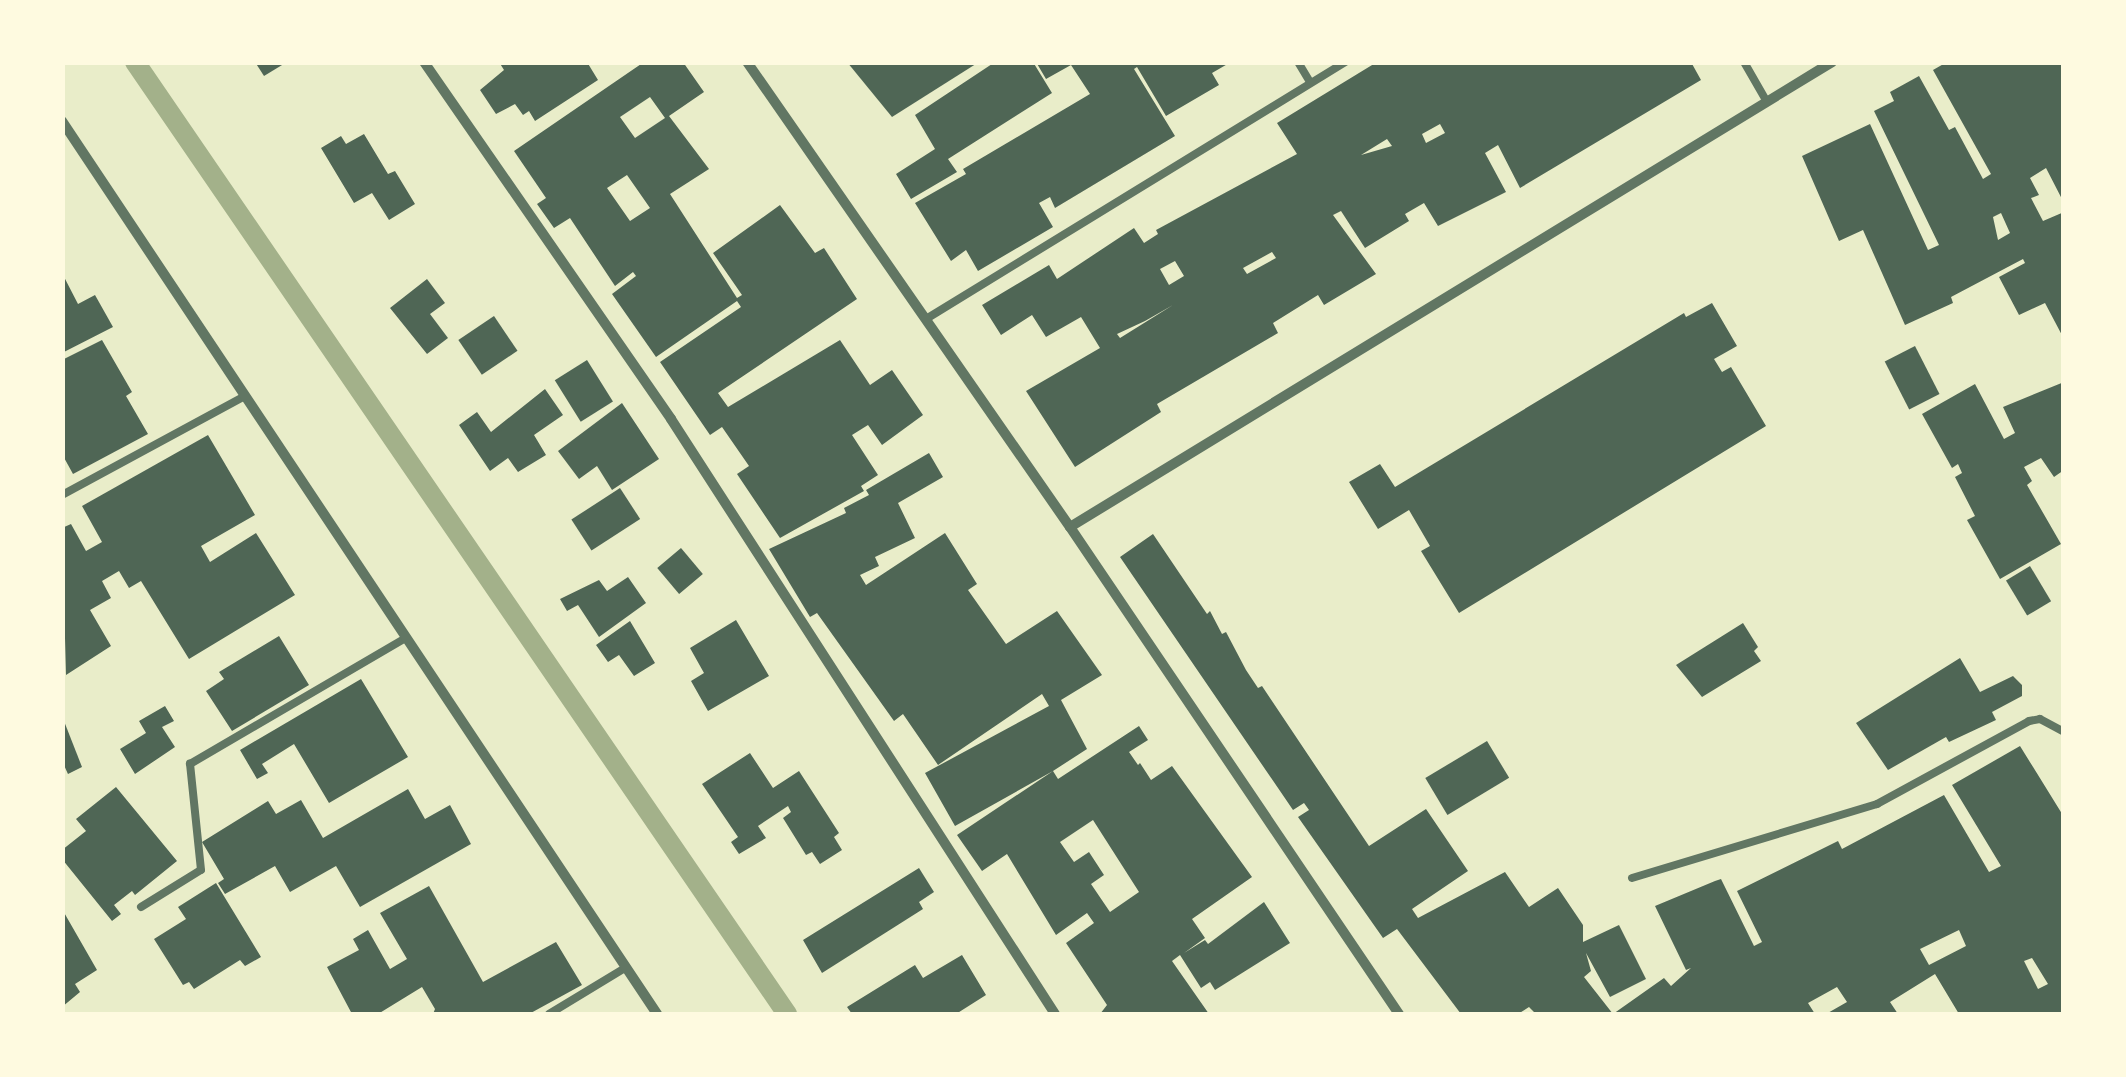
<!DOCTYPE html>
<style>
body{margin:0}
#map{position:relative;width:2126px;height:1077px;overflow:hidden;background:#e9edc9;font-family:"Source Sans 3",sans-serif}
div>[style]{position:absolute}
.stream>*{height:20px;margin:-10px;padding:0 10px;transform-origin:10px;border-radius:10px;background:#a3b18a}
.building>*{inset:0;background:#4f6655;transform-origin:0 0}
.service>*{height:8px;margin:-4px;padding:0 4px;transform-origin:4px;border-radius:4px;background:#617663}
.minor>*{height:10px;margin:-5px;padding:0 5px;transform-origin:5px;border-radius:5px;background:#617663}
span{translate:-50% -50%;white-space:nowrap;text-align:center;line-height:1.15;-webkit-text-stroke:8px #fefae0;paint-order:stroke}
.frame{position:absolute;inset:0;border:65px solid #fefae0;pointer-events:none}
</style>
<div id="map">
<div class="stream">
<div style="left:135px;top:62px;width:1154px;rotate:55.59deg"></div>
</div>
<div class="building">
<div style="clip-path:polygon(255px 62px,287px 62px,264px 76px)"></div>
<div style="clip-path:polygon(499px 62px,587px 62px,598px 80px,535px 121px,529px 111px,523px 115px,515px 104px,496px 114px,480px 90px,504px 70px)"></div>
<div style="clip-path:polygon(evenodd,644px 62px,683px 62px,704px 92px,669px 116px,709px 169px,670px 194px,737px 298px,742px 295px,713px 253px,780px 205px,815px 253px,824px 248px,857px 299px,718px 393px,728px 407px,840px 340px,870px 385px,892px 370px,923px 415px,882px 445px,868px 425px,852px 435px,878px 475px,861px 486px,864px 491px,780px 538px,737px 474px,749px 466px,722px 427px,710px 435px,660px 362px,741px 307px,737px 301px,656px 357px,612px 294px,636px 276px,633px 272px,615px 286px,570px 218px,554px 228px,537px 204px,546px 198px,514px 151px,644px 62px,650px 97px,665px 118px,635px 138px,620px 117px,650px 97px,644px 62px,627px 175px,650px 208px,630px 221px,607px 188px,627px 175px)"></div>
<div style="clip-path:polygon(847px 62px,979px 62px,892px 117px)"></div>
<div style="clip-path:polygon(995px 62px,1033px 62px,1052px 93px,948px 159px,957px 172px,911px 199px,896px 174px,935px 149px,915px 115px)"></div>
<div style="clip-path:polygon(1036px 62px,1231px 62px,1212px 73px,1219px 85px,1166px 116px,1137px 67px,1134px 69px,1175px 136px,1055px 208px,1050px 197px,1039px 203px,1053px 227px,978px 271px,966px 250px,951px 261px,915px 203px,966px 174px,963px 169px,1090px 94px,1071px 65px,1046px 79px)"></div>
<div style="clip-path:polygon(evenodd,1377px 62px,1691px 62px,1701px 80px,1520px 188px,1498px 145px,1485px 153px,1506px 192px,1438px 226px,1424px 203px,1405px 214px,1409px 221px,1365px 248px,1341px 211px,1333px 215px,1376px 274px,1324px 305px,1318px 295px,1273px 323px,1278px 333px,1157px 404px,1161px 412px,1075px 467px,1026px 391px,1100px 348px,1081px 317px,1046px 337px,1032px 315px,1001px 335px,982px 305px,1049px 265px,1057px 279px,1134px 228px,1144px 243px,1158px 234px,1156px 230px,1297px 154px,1277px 123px,1377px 62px,1440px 124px,1445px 133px,1426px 143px,1422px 134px,1440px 124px,1377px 62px,1387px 139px,1392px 146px,1361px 155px,1387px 139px,1377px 62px,1272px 252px,1276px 258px,1247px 274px,1243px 268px,1272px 252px,1377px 62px,1175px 261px,1184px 276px,1169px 285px,1160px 269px,1175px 261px,1377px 62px,1173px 305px,1120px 338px,1117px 334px,1145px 321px,1173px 305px)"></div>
<div style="clip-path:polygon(evenodd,1947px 62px,2064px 62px,2064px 203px,2046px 168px,2030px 178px,2039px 195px,2031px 198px,2043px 221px,2064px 212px,2064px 339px,2045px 303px,2019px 315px,1999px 277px,2025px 263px,2023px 259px,1951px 297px,1953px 303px,1905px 325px,1863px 230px,1839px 241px,1802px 156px,1870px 124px,1928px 250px,1939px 245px,1874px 111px,1894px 101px,1890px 92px,1919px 76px,1949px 130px,1955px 127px,1983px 179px,1991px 174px,1933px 70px,1947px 62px,2001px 213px,2010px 233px,1998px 240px,1993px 217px,2001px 213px)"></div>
<div style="clip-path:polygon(364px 134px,388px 174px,395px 171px,415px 204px,389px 220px,372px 193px,354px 203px,321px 148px,341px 136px,346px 144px)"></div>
<div style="clip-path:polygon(62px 273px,78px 304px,95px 295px,113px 327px,62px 353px)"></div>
<div style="clip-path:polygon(427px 279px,445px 303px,430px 314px,448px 338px,427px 354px,390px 308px)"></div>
<div style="clip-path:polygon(1712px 303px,1737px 346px,1714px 359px,1722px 372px,1731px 367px,1766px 426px,1459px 613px,1421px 551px,1430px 546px,1409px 510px,1378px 529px,1349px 482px,1380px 464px,1395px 487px,1684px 313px,1686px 317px)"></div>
<div style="left:494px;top:316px;width:42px;height:43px;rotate:56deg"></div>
<div style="clip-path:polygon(102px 340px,132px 392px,126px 396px,148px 434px,73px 474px,62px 454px,62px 360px)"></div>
<div style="left:1915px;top:346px;width:54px;height:34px;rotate:63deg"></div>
<div style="left:587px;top:360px;width:49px;height:38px;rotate:58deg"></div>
<div style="clip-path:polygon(2064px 382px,2064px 470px,2054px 477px,2041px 458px,2024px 467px,2032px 481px,2027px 485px,2061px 544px,2000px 579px,1967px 520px,1975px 516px,1955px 477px,1962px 473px,1958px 464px,1952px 468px,1922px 414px,1975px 384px,2004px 439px,2015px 433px,2003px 407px)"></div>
<div style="clip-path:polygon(545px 389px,563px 415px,534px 435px,546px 455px,518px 472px,508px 458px,490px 471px,459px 425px,477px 412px,491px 432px)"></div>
<div style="clip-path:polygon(622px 403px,659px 459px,612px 490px,597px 466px,579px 479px,558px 451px)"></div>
<div style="clip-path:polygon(208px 435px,255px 515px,201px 546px,210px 562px,256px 533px,295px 595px,189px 659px,141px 581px,129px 588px,119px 571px,102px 581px,111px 598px,90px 610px,111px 646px,66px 675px,62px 528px,71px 524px,86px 551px,102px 542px,82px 506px)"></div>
<div style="clip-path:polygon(evenodd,929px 453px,943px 477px,898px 503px,915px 538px,875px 557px,879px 566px,860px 575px,866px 585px,945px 533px,977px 584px,968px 590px,1006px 644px,1057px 611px,1102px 675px,1061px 700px,1087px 749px,1053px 771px,1058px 779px,1139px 726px,1148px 740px,1129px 752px,1138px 765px,1140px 763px,1151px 780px,1172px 766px,1252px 877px,1192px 919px,1205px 938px,1184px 953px,1205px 940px,1208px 944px,1264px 902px,1290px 943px,1215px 990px,1210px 982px,1201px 988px,1180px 955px,1172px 961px,1209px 1014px,1100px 1014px,1107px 1005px,1066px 943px,1094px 923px,1087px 913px,1056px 935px,1007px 854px,982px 871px,957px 835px,1053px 771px,955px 826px,925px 773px,1049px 706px,1042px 694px,938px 765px,903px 714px,894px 721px,817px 613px,810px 617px,769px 549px,846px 513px,844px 508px,869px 495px,866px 490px,929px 453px,1093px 820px,1139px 892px,1110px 912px,1091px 884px,1104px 875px,1089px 852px,1074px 862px,1060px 842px,1093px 820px)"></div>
<div style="left:620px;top:488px;width:37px;height:58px;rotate:57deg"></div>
<div style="clip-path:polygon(1153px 534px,1207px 614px,1210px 611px,1222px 634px,1226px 632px,1246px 670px,1258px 688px,1262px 686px,1369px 846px,1426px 809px,1468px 871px,1412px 909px,1418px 918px,1505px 872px,1529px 907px,1558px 888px,1583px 925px,1583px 942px,1619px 925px,1646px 979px,1610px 997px,1586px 953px,1591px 971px,1584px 977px,1613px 1014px,1536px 1014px,1529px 1007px,1518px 1014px,1461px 1014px,1397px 929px,1383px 938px,1298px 817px,1309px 810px,1304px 803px,1293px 810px,1120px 557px)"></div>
<div style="left:681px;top:548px;width:34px;height:31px;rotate:50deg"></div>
<div style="left:2030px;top:566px;width:41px;height:28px;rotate:59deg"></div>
<div style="clip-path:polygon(628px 577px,646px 603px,599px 637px,578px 605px,567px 611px,560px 599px,599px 580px,607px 591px)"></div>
<div style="clip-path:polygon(736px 620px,769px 676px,708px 711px,691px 681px,704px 673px,690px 648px)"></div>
<div style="clip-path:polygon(630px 621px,655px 663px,634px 676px,619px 655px,608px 662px,596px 645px)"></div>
<div style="clip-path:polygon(1743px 623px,1758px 647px,1754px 651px,1761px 661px,1702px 697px,1676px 665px)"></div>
<div style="clip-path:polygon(279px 636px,309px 685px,232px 731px,206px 691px,224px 679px,219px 672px)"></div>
<div style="clip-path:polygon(1960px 658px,1980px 692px,2013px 676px,2022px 685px,2022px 696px,1992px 712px,1996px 720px,1949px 742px,1946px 737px,1888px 770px,1856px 723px)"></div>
<div style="clip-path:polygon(361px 679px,408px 757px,329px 803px,294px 744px,262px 764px,268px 773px,257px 779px,240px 750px)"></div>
<div style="clip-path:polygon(165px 706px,174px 721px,162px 727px,175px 747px,135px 774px,120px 749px,146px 733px,139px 721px)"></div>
<div style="clip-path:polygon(62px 716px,82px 767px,68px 774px,62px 761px)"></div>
<div style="left:1487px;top:741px;width:43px;height:72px;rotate:59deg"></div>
<div style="clip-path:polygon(evenodd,2020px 746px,2064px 817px,2064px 1014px,1959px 1014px,1935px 974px,1890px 1002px,1898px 1014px,1826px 1014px,1847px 1002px,1837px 987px,1808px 1003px,1815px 1014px,1613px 1014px,1664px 978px,1671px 986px,1691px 968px,1686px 970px,1655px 906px,1715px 881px,1721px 879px,1754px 946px,1762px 942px,1737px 891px,1838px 841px,1842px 849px,1944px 795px,1989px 872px,2001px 866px,1952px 785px,2020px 746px,1959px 930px,1966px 946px,1929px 965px,1920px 949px,1959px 930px,2020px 746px,2032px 958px,2048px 984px,2038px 989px,2024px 961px,2032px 958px)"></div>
<div style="clip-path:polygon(750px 753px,773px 788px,799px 771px,839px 833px,834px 837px,842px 850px,820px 864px,812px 852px,806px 855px,783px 818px,791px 812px,788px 806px,758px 826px,766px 838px,739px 854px,731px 842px,738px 837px,702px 784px)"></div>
<div style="clip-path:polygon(116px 787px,177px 861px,135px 895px,132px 891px,114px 905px,121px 914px,112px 921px,62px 859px,62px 850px,86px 831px,76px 819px)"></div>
<div style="clip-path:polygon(408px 789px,425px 819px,450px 805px,471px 844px,360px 907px,336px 866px,290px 892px,275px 866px,225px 894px,218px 883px,224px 879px,202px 842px,268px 801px,276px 814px,301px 800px,323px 838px)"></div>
<div style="clip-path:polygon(919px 868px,934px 892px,919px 902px,923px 909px,822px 973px,803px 940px)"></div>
<div style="clip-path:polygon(216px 883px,261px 957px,245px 966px,240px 960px,194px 989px,189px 982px,183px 985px,154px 939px,186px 919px,178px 907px)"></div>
<div style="clip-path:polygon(429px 886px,483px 982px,556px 942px,582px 985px,529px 1014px,433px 1014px,435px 1009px,422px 987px,378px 1014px,352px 1014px,327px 967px,359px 950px,353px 939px,368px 930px,390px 969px,407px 959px,380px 913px)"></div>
<div style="clip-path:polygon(62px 909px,97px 970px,75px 984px,80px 992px,62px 1007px)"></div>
<div style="clip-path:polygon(962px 955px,986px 995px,956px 1014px,852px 1014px,847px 1007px,915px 965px,923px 978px)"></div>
</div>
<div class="service">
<div style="left:1298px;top:62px;width:23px;rotate:59deg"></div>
<div style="left:1744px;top:62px;width:46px;rotate:60.1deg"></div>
<div style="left:926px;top:319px;width:492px;rotate:-31.5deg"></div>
<div style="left:62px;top:495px;width:208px;rotate:-28.4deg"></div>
<div style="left:1632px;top:878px;width:256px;rotate:-16.8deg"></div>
<div style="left:1877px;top:804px;width:173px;rotate:-28.6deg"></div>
<div style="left:2029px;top:721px;width:11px;rotate:-10deg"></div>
<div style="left:2040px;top:719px;width:27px;rotate:28deg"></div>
<div style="left:141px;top:907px;width:70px;rotate:-31.7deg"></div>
<div style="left:201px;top:870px;width:107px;rotate:-95.9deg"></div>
<div style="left:190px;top:764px;width:250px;rotate:-30.3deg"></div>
<div style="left:549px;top:1014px;width:89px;rotate:-31.2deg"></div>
</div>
<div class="minor">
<div style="left:424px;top:62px;width:434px;rotate:55.3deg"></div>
<div style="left:671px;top:419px;width:708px;rotate:57.16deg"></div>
<div style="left:747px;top:62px;width:566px;rotate:55.22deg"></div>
<div style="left:1070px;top:527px;width:588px;rotate:55.96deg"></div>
<div style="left:62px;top:121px;width:1073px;rotate:56.32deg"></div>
<div style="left:1070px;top:527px;width:893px;rotate:-31.39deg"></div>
</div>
<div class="frame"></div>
</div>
